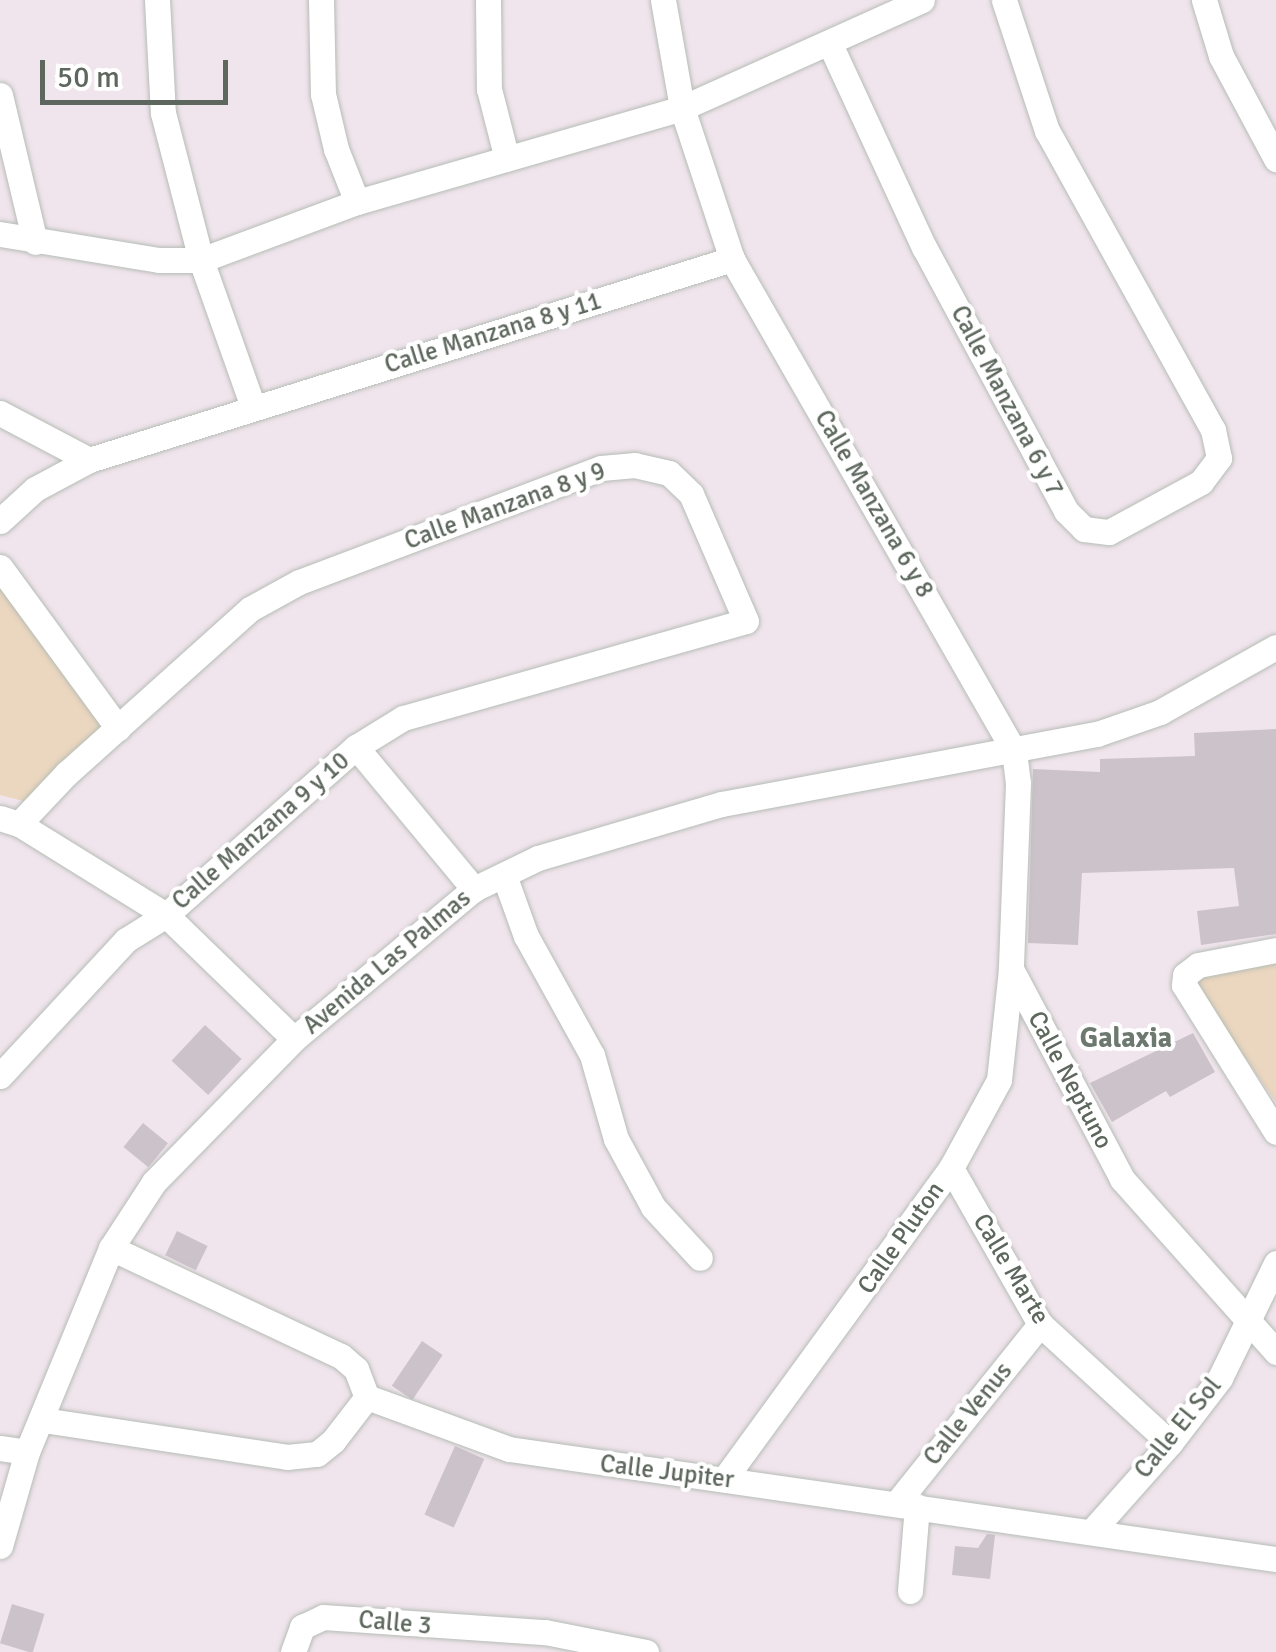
<!DOCTYPE html>
<style>
body{margin:0}
#map{position:relative;width:1276px;height:1652px;overflow:hidden;background:#f1e5ed;font-family:Signika,sans-serif}
div>[style]{position:absolute}
.green>*{inset:0;background:#ebd6bf}
.building>*{inset:0;background:#ccc2ca;transform-origin:0 0}
.roads{filter:drop-shadow(0 0 2px #b6bdb6) drop-shadow(0 0 2px #b6bdb6)}
.minor>*{height:25px;margin:-12.5px;padding:0 12.5px;transform-origin:12.5px;border-radius:12.5px;background:#fff}
span{translate:-50% -50%;white-space:nowrap;text-align:center;line-height:1.15;-webkit-text-stroke:8px #fff;paint-order:stroke}
.street-label{font-size:25px;color:#5d675d}
.neighbourhood-label{font-size:28px;color:#6d796e;font-weight:700}
.scale{position:absolute;left:40px;top:60px;width:188px;height:45px;box-sizing:border-box;border:5px solid #5d675d;border-top:0;padding-left:12px;font-size:30px;line-height:35px;white-space:nowrap;color:#5d675d;-webkit-text-stroke:8px #fff;paint-order:stroke}
</style>
<div id="map">
<div class="green">
<div style="clip-path:polygon(0 584px,109px 730px,27px 802px,0 795px)"></div>
<div style="clip-path:polygon(1276px 962px,1276px 1102px,1189px 977px)"></div>
</div>
<div class="building">
<div style="clip-path:polygon(1276px 729px,1276px 934px,1201px 945px,1197px 911px,1239px 906px,1234px 868px,1082px 873px,1078px 945px,1028px 943px,1033px 769px,1100px 772px,1100px 759px,1195px 756px,1194px 733px)"></div>
<div style="left:205px;top:1025px;width:50px;height:49px;rotate:43deg"></div>
<div style="clip-path:polygon(1193px 1033px,1215px 1072px,1170px 1097px,1166px 1091px,1112px 1122px,1090px 1083px)"></div>
<div style="left:143px;top:1123px;width:32px;height:31px;rotate:39deg"></div>
<div style="left:177px;top:1231px;width:34px;height:27px;rotate:26deg"></div>
<div style="left:422px;top:1341px;width:25px;height:54px;rotate:34deg"></div>
<div style="left:455px;top:1446px;width:32px;height:75px;rotate:24deg"></div>
<div style="clip-path:polygon(987px 1534px,995px 1535px,990px 1579px,952px 1575px,955px 1546px,978px 1548px)"></div>
<div style="left:12px;top:1604px;width:34px;height:41px;rotate:17deg"></div>
</div>
<div class="roads">
<div class="minor">
<div style="left:157px;top:0;width:113px;rotate:87deg"></div>
<div style="left:163px;top:113px;width:152px;rotate:75.5deg"></div>
<div style="left:201px;top:260px;width:156px;rotate:70.5deg"></div>
<div style="left:321px;top:0;width:94px;rotate:88.8deg"></div>
<div style="left:323px;top:94px;width:57px;rotate:76.7deg"></div>
<div style="left:336px;top:149px;width:57px;rotate:68.4deg"></div>
<div style="left:488px;top:0;width:89px;rotate:89.4deg"></div>
<div style="left:489px;top:89px;width:72px;rotate:75.6deg"></div>
<div style="left:663px;top:0;width:110px;rotate:80deg"></div>
<div style="left:682px;top:108px;width:159px;rotate:71.7deg"></div>
<div style="left:732px;top:259px;width:567px;rotate:60.18deg"></div>
<div style="left:1014px;top:751px;width:32px;rotate:83deg"></div>
<div style="left:1018px;top:783px;width:186px;rotate:92.2deg"></div>
<div style="left:1011px;top:969px;width:238px;rotate:62.1deg"></div>
<div style="left:1122px;top:1179px;width:232px;rotate:48.3deg"></div>
<div style="left:1204px;top:0;width:59px;rotate:73.1deg"></div>
<div style="left:1221px;top:56px;width:117px;rotate:61.9deg"></div>
<div style="left:830px;top:44px;width:224px;rotate:65.2deg"></div>
<div style="left:924px;top:247px;width:300px;rotate:61.7deg"></div>
<div style="left:1066px;top:511px;width:25px;rotate:45deg"></div>
<div style="left:1084px;top:529px;width:25px;rotate:7deg"></div>
<div style="left:1109px;top:532px;width:105px;rotate:-28.5deg"></div>
<div style="left:1201px;top:482px;width:30px;rotate:-53deg"></div>
<div style="left:1219px;top:458px;width:29px;rotate:-102deg"></div>
<div style="left:1213px;top:430px;width:342px;rotate:-119deg"></div>
<div style="left:1047px;top:131px;width:138px;rotate:-108.2deg"></div>
<div style="left:0;top:95px;width:151px;rotate:76.6deg"></div>
<div style="left:0;top:234px;width:161px;rotate:9.3deg"></div>
<div style="left:159px;top:260px;width:42px"></div>
<div style="left:201px;top:260px;width:166px;rotate:-20.4deg"></div>
<div style="left:357px;top:202px;width:338px;rotate:-16.1deg"></div>
<div style="left:682px;top:108px;width:263px;rotate:-24.2deg"></div>
<div style="left:0;top:413px;width:101px;rotate:27.8deg"></div>
<div style="left:0;top:521px;width:47px;rotate:-42.4deg"></div>
<div style="left:35px;top:489px;width:61px;rotate:-28.2deg"></div>
<div style="left:89px;top:460px;width:674px;rotate:-17.36deg"></div>
<div style="left:0;top:567px;width:200px;rotate:53.8deg"></div>
<div style="left:356px;top:747px;width:185px;rotate:50.3deg"></div>
<div style="left:0;top:818px;width:20px;rotate:18deg"></div>
<div style="left:19px;top:824px;width:173px;rotate:31.8deg"></div>
<div style="left:166px;top:915px;width:178px;rotate:44.1deg"></div>
<div style="left:504px;top:875px;width:65px;rotate:70.2deg"></div>
<div style="left:526px;top:936px;width:136px;rotate:61deg"></div>
<div style="left:592px;top:1055px;width:87px;rotate:74.1deg"></div>
<div style="left:616px;top:1139px;width:77px;rotate:61.4deg"></div>
<div style="left:653px;top:1207px;width:69px;rotate:47.3deg"></div>
<div style="left:1276px;top:950px;width:79px;rotate:169.1deg"></div>
<div style="left:1198px;top:965px;width:16px;rotate:142deg"></div>
<div style="left:1185px;top:975px;width:10px;rotate:96deg"></div>
<div style="left:1184px;top:985px;width:173px;rotate:58deg"></div>
<div style="left:0;top:1076px;width:185px;rotate:-47.2deg"></div>
<div style="left:126px;top:940px;width:47px;rotate:-32deg"></div>
<div style="left:166px;top:915px;width:254px;rotate:-41.5deg"></div>
<div style="left:356px;top:747px;width:55px;rotate:-31.7deg"></div>
<div style="left:403px;top:718px;width:356px;rotate:-15.8deg"></div>
<div style="left:746px;top:621px;width:138px;rotate:-113.4deg"></div>
<div style="left:691px;top:494px;width:30px;rotate:-136deg"></div>
<div style="left:669px;top:473px;width:35px;rotate:-167deg"></div>
<div style="left:635px;top:465px;width:34px;rotate:175deg"></div>
<div style="left:601px;top:468px;width:323px;rotate:159.3deg"></div>
<div style="left:299px;top:582px;width:56px;rotate:151.1deg"></div>
<div style="left:250px;top:609px;width:246px;rotate:138.1deg"></div>
<div style="left:67px;top:773px;width:70px;rotate:133.3deg"></div>
<div style="left:951px;top:1168px;width:180px;rotate:60.3deg"></div>
<div style="left:1040px;top:1324px;width:176px;rotate:42.5deg"></div>
<div style="left:111px;top:1248px;width:254px;rotate:25.2deg"></div>
<div style="left:341px;top:1356px;width:20px;rotate:41deg"></div>
<div style="left:356px;top:1369px;width:30px;rotate:69deg"></div>
<div style="left:367px;top:1397px;width:151px;rotate:20.1deg"></div>
<div style="left:509px;top:1449px;width:775px;rotate:8.16deg"></div>
<div style="left:43px;top:1420px;width:247px;rotate:8.6deg"></div>
<div style="left:287px;top:1457px;width:30px;rotate:-6deg"></div>
<div style="left:317px;top:1454px;width:21px;rotate:-39deg"></div>
<div style="left:333px;top:1441px;width:56px;rotate:-52.3deg"></div>
<div style="left:0;top:1448px;width:27px;rotate:8deg"></div>
<div style="left:725px;top:1478px;width:384px;rotate:-53.9deg"></div>
<div style="left:951px;top:1168px;width:100px;rotate:-61.4deg"></div>
<div style="left:999px;top:1080px;width:111px;rotate:-83.8deg"></div>
<div style="left:896px;top:1504px;width:231px;rotate:-51.3deg"></div>
<div style="left:1092px;top:1531px;width:118px;rotate:-48.4deg"></div>
<div style="left:1170px;top:1443px;width:82px;rotate:-52.4deg"></div>
<div style="left:1220px;top:1378px;width:128px;rotate:-64deg"></div>
<div style="left:0;top:1546px;width:98px;rotate:-74deg"></div>
<div style="left:27px;top:1452px;width:221px;rotate:-67.6deg"></div>
<div style="left:111px;top:1248px;width:79px;rotate:-56.9deg"></div>
<div style="left:154px;top:1182px;width:200px;rotate:-45.6deg"></div>
<div style="left:294px;top:1039px;width:234px;rotate:-39.8deg"></div>
<div style="left:474px;top:889px;width:71px;rotate:-25.8deg"></div>
<div style="left:538px;top:858px;width:192px;rotate:-16.4deg"></div>
<div style="left:722px;top:804px;width:381px;rotate:-10.6deg"></div>
<div style="left:1097px;top:734px;width:67px;rotate:-19.2deg"></div>
<div style="left:1160px;top:712px;width:133px;rotate:-29.3deg"></div>
<div style="left:910px;top:1591px;width:85px;rotate:-85.3deg"></div>
<div style="left:293px;top:1652px;width:27px;rotate:-70deg"></div>
<div style="left:302px;top:1627px;width:23px;rotate:-25deg"></div>
<div style="left:323px;top:1617px;width:223px;rotate:3.9deg"></div>
<div style="left:545px;top:1632px;width:103px;rotate:11.2deg"></div>
</div>
</div>
<div class="street-label">
<span style="left:493px;top:333px;rotate:-17deg">Calle Manzana 8 y 11</span>
<span style="left:1007px;top:401px;rotate:62deg">Calle Manzana 6 y 7</span>
<span style="left:874px;top:504px;rotate:60deg">Calle Manzana 6 y 8</span>
<span style="left:505px;top:506px;rotate:-20deg">Calle Manzana 8 y 9</span>
<span style="left:261px;top:831px;rotate:-41deg">Calle Manzana 9 y 10</span>
<span style="left:387px;top:962px;rotate:-40deg">Avenida Las Palmas</span>
<span style="left:1070px;top:1080px;rotate:62deg">Calle Neptuno</span>
<span style="left:901px;top:1238px;rotate:-55deg">Calle Pluton</span>
<span style="left:1011px;top:1269px;rotate:59deg">Calle Marte</span>
<span style="left:968px;top:1414px;rotate:-51deg">Calle Venus</span>
<span style="left:1178px;top:1428px;rotate:-51deg">Calle El Sol</span>
<span style="left:667px;top:1472px;rotate:7deg">Calle Jupiter</span>
<span style="left:395px;top:1623px;rotate:5deg">Calle 3</span>
</div>
<div class="neighbourhood-label">
<span style="left:1126px;top:1038px">Galaxia</span>
</div>
<div class="scale">50 m</div>
</div>
